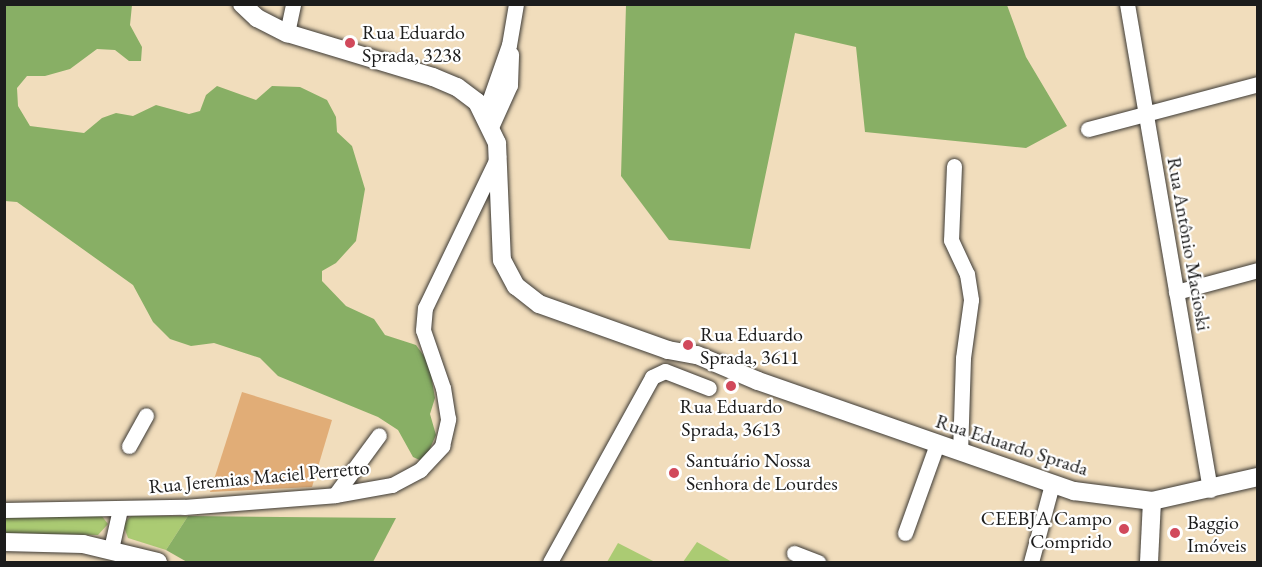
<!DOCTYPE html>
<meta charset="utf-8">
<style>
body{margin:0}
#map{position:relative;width:1262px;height:567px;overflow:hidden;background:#f1ddbc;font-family:"EB Garamond",serif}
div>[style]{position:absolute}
.green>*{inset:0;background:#abcb73}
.forest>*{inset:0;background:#88af65}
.building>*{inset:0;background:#e1ad77}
.roads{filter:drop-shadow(0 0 2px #3c3934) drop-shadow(0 0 2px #3c3934)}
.minor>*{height:15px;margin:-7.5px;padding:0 7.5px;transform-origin:7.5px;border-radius:7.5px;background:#fff}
.major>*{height:18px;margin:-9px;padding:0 9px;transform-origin:9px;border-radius:9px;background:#fff}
.dots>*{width:16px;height:16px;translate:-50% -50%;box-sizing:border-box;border:3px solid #fff;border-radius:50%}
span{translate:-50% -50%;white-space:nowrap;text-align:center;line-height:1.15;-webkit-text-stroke:4.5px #fff;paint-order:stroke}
.poi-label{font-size:20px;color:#1c1c1c}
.left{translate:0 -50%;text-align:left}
.right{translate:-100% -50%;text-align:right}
.street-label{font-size:20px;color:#1c1c1c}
.frame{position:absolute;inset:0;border:6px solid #1c1c1c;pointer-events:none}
</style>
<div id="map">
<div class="green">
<div style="clip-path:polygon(5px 515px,101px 515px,108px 524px,98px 535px,5px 533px)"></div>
<div style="clip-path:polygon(131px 516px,188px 516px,166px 550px,128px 538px,123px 524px)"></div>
<div style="clip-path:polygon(697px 542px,732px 562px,683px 562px)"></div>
<div style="clip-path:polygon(618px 543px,655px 562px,607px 562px)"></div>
</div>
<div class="forest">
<div style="clip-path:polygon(5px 5px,132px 5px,130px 25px,142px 47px,141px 61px,129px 61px,115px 50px,97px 49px,70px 69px,45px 76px,27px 76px,17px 88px,18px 106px,30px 126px,84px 133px,102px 118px,116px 113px,133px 116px,156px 105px,189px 114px,200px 111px,206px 95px,217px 86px,256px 100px,272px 86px,300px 87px,327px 100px,336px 117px,337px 132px,352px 146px,365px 189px,356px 241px,336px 263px,322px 271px,322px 281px,346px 306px,374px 319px,385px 335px,416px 345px,429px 363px,435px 398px,430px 414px,436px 435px,424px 462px,413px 457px,398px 430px,378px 417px,278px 376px,260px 358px,214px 343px,191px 346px,170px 339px,153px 322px,133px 285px,17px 202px,5px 201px)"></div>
<div style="clip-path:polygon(626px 5px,1007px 5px,1026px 57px,1067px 126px,1026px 148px,865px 132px,856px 47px,795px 33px,750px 249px,669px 240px,621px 176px)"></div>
<div style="clip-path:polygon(188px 516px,396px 518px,373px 562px,187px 562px,166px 550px)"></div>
</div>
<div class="building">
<div style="clip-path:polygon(242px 392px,332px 420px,312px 487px,210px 492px)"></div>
</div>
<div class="roads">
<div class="minor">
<div style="left:1127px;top:4px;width:493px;rotate:80.3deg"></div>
<div style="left:287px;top:33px;width:30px;rotate:-78deg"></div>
<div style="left:485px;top:113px;width:72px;rotate:-70.6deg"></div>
<div style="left:509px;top:45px;width:42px;rotate:-80.3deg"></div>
<div style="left:492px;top:125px;width:44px;rotate:-65.8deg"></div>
<div style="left:510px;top:85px;width:31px;rotate:-88deg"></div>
<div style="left:1088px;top:129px;width:176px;rotate:-14.8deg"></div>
<div style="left:954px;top:166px;width:74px;rotate:92.3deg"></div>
<div style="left:951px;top:240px;width:38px;rotate:65deg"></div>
<div style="left:967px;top:274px;width:26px;rotate:81deg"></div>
<div style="left:971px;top:300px;width:59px;rotate:97.9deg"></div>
<div style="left:963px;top:358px;width:94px;rotate:91.8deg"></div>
<div style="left:1176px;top:292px;width:85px;rotate:-15deg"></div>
<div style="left:129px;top:446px;width:35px;rotate:-61deg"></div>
<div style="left:335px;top:495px;width:74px;rotate:-53.7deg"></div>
<div style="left:4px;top:510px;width:180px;rotate:-1deg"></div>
<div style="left:184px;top:507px;width:151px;rotate:-4.5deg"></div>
<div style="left:335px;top:495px;width:58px;rotate:-10deg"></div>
<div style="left:392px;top:485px;width:32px;rotate:-28deg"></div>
<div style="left:420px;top:470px;width:33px;rotate:-47deg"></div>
<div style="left:442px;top:446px;width:28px;rotate:-77deg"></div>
<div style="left:448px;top:419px;width:31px;rotate:-99deg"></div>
<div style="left:443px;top:388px;width:61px;rotate:-109deg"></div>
<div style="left:423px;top:330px;width:22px;rotate:-85deg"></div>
<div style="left:425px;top:308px;width:169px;rotate:-64.3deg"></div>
<div style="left:905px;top:533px;width:95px;rotate:-70.2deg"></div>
<div style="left:111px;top:549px;width:41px;rotate:-77.3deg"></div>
<div style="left:794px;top:553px;width:26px;rotate:21deg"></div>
<div style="left:550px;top:562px;width:211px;rotate:-61.1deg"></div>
<div style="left:652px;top:377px;width:14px;rotate:-25deg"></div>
<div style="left:665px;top:371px;width:47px;rotate:21.1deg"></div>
<div style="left:1031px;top:562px;width:81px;rotate:-74.9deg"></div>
</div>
<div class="major">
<div style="left:242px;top:4px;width:21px;rotate:43deg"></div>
<div style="left:257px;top:18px;width:34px;rotate:27deg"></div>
<div style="left:287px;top:33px;width:152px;rotate:16.8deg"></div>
<div style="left:433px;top:77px;width:26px;rotate:23deg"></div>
<div style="left:457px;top:87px;width:25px;rotate:37deg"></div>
<div style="left:477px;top:102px;width:46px;rotate:64deg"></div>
<div style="left:497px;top:143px;width:117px;rotate:87.6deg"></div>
<div style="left:502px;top:260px;width:30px;rotate:62deg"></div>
<div style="left:516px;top:286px;width:29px;rotate:38deg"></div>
<div style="left:539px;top:304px;width:137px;rotate:19.6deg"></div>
<div style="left:668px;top:350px;width:29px;rotate:10deg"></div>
<div style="left:697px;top:355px;width:66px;rotate:23.1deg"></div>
<div style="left:758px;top:381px;width:335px;rotate:19.2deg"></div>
<div style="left:1074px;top:491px;width:79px;rotate:7.3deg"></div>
<div style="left:1152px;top:501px;width:109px;rotate:-12.8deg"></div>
<div style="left:4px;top:542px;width:79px;rotate:1.5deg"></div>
<div style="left:83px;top:544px;width:77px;rotate:13.5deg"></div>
<div style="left:1149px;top:562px;width:61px;rotate:-87.2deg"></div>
</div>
</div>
<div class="dots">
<div style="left:350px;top:43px;background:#d1495b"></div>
<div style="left:688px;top:345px;background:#d1495b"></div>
<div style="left:731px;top:386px;background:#d1495b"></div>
<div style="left:674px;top:473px;background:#d1495b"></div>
<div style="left:1124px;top:529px;background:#d1495b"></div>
<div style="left:1175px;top:533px;background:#d1495b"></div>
</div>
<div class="poi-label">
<span class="left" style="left:362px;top:44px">Rua Eduardo<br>Sprada, 3238</span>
<span class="left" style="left:700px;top:346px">Rua Eduardo<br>Sprada, 3611</span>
<span style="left:731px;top:418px">Rua Eduardo<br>Sprada, 3613</span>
<span class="left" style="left:686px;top:472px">Santuário Nossa<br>Senhora de Lourdes</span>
<span class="right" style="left:1112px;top:530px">CEEBJA Campo<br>Comprido</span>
<span class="left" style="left:1187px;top:534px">Baggio<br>Imóveis</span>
</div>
<div class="street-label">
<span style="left:1189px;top:244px;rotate:80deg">Rua Antônio Macioski</span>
<span style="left:1012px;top:445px;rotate:18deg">Rua Eduardo Sprada</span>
<span style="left:259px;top:477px;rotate:-5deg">Rua Jeremias Maciel Perretto</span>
</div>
<div class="frame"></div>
</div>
